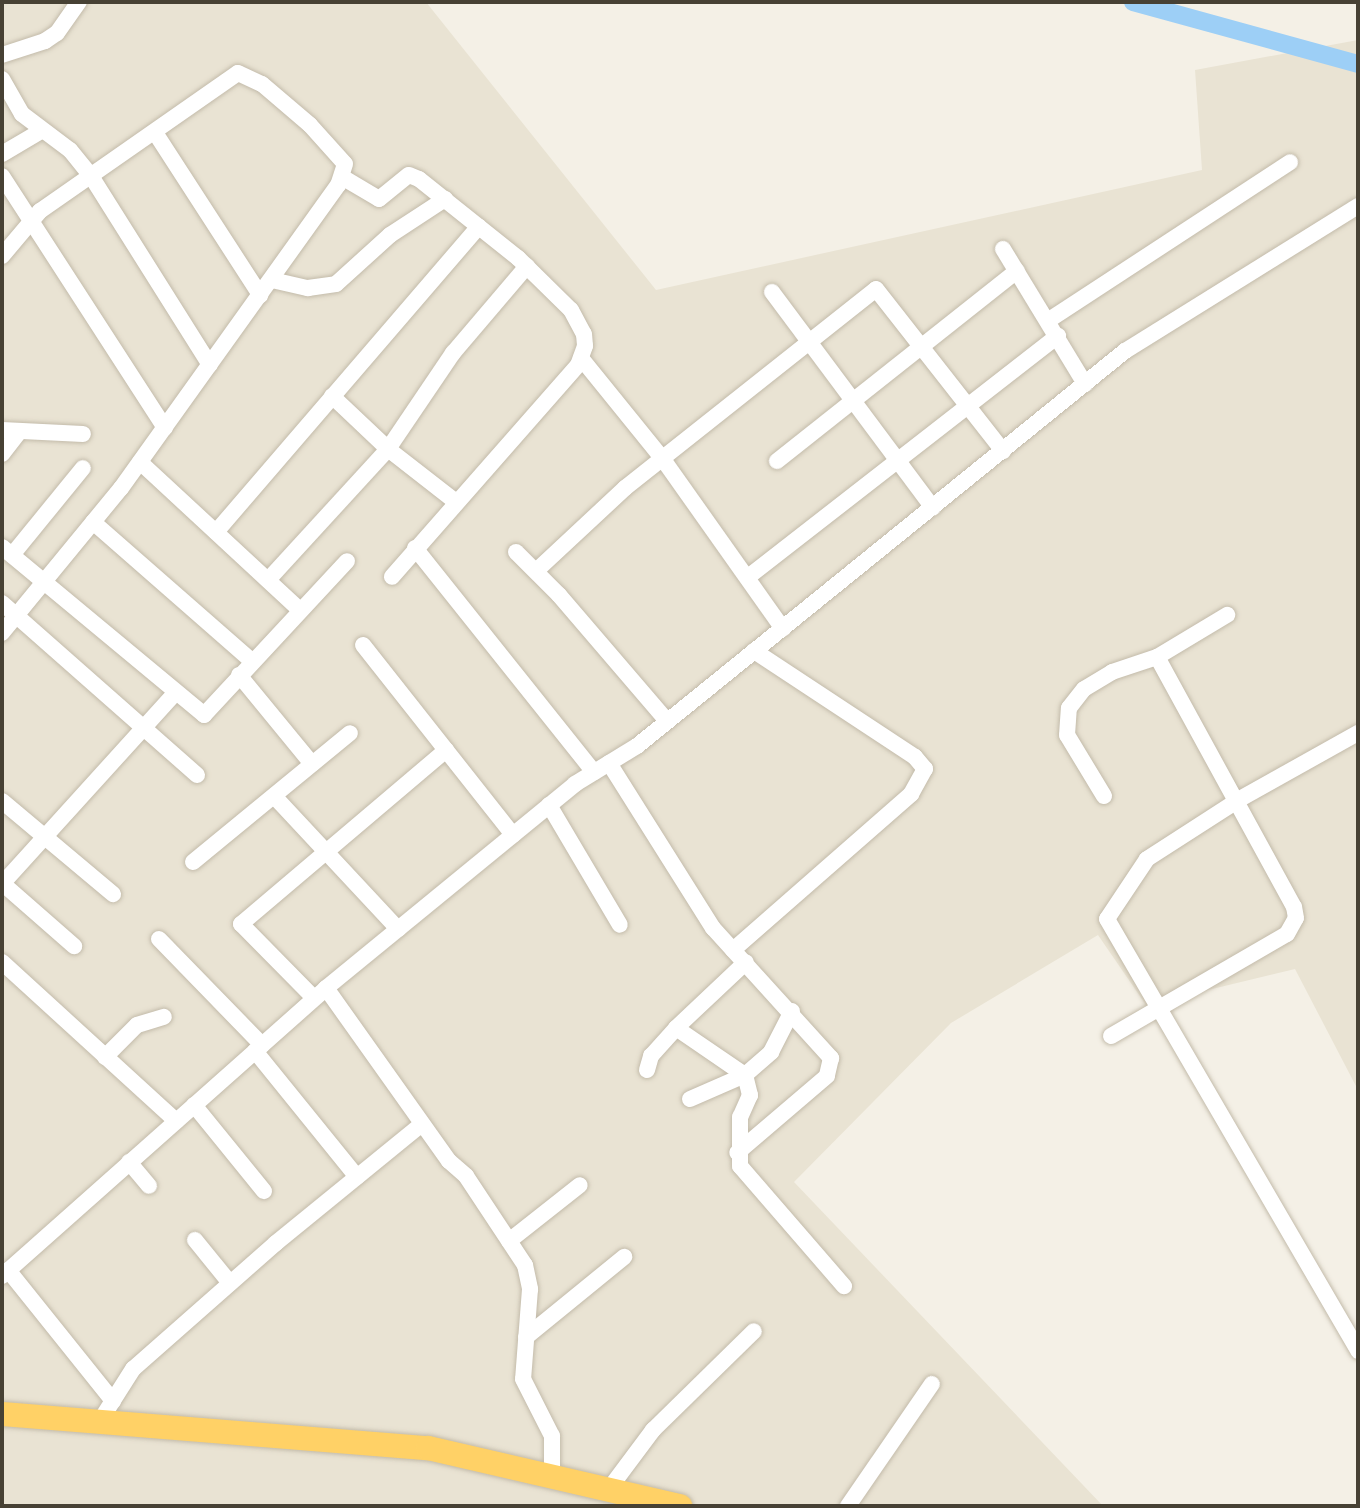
<!DOCTYPE html>
<style>
body{margin:0}
#map{position:relative;width:1360px;height:1508px;overflow:hidden;background:#f4f0e6;font-family:"Fira Sans Condensed",sans-serif}
div>[style]{position:absolute}
.residential>*{inset:0;background:#e9e3d3}
.canal>*{height:18px;margin:-9px;padding:0 9px;transform-origin:9px;border-radius:9px;background:#9dcff6}
.roads{filter:drop-shadow(0 0 2px #c3bbaa) drop-shadow(0 0 2px #c3bbaa)}
.minor>*{height:16px;margin:-8px;padding:0 8px;transform-origin:8px;border-radius:8px;background:#fff}
.highway>*{height:24px;margin:-12px;padding:0 12px;transform-origin:12px;border-radius:12px;background:#ffd166}
span{translate:-50% -50%;white-space:nowrap;text-align:center;line-height:1.15;-webkit-text-stroke:7px #fff;paint-order:stroke}
.frame{position:absolute;inset:0;border:4px solid #474134;pointer-events:none}
</style>
<div id="map">
<div class="residential">
<div style="clip-path:polygon(2px 2px,426px 2px,656px 290px,1202px 170px,1195px 70px,1358px 40px,1358px 1090px,1295px 969px,1146px 1005px,1098px 935px,951px 1023px,794px 1182px,1103px 1506px,2px 1506px)"></div>
</div>
<div class="canal">
<div style="left:1133px;top:2px;width:233px;rotate:15.4deg"></div>
</div>
<div class="roads">
<div class="minor">
<div style="left:2px;top:55px;width:45px;rotate:-18deg"></div>
<div style="left:45px;top:41px;width:14px;rotate:-34deg"></div>
<div style="left:57px;top:33px;width:38px;rotate:-55deg"></div>
<div style="left:2px;top:79px;width:40px;rotate:60.3deg"></div>
<div style="left:22px;top:114px;width:60px;rotate:36.9deg"></div>
<div style="left:70px;top:150px;width:33px;rotate:51deg"></div>
<div style="left:91px;top:176px;width:223px;rotate:57.8deg"></div>
<div style="left:156px;top:134px;width:192px;rotate:57.1deg"></div>
<div style="left:2px;top:154px;width:45px;rotate:-30.5deg"></div>
<div style="left:2px;top:176px;width:300px;rotate:57.1deg"></div>
<div style="left:342px;top:177px;width:43px;rotate:30.7deg"></div>
<div style="left:379px;top:199px;width:38px;rotate:-39deg"></div>
<div style="left:409px;top:175px;width:11px;rotate:22deg"></div>
<div style="left:419px;top:179px;width:127px;rotate:38.6deg"></div>
<div style="left:518px;top:258px;width:74px;rotate:44.5deg"></div>
<div style="left:571px;top:310px;width:27px;rotate:62deg"></div>
<div style="left:584px;top:334px;width:12px;rotate:85deg"></div>
<div style="left:585px;top:346px;width:20px;rotate:110deg"></div>
<div style="left:578px;top:365px;width:282px;rotate:131.3deg"></div>
<div style="left:1003px;top:249px;width:158px;rotate:58.7deg"></div>
<div style="left:2px;top:256px;width:59px;rotate:-49.8deg"></div>
<div style="left:40px;top:211px;width:241px;rotate:-34.9deg"></div>
<div style="left:238px;top:73px;width:26px;rotate:25deg"></div>
<div style="left:262px;top:84px;width:63px;rotate:40.5deg"></div>
<div style="left:310px;top:125px;width:52px;rotate:48.1deg"></div>
<div style="left:345px;top:164px;width:22px;rotate:108deg"></div>
<div style="left:338px;top:185px;width:373px;rotate:125.6deg"></div>
<div style="left:121px;top:488px;width:188px;rotate:129.4deg"></div>
<div style="left:272px;top:280px;width:37px;rotate:13deg"></div>
<div style="left:308px;top:288px;width:28px;rotate:-8deg"></div>
<div style="left:336px;top:284px;width:73px;rotate:-42.2deg"></div>
<div style="left:390px;top:235px;width:66px;rotate:-33.2deg"></div>
<div style="left:772px;top:292px;width:269px;rotate:53.3deg"></div>
<div style="left:1049px;top:320px;width:288px;rotate:-33.2deg"></div>
<div style="left:581px;top:358px;width:129px;rotate:51deg"></div>
<div style="left:662px;top:458px;width:209px;rotate:54.7deg"></div>
<div style="left:332px;top:396px;width:77px;rotate:43.4deg"></div>
<div style="left:388px;top:449px;width:86px;rotate:37.9deg"></div>
<div style="left:2px;top:430px;width:81px;rotate:2.8deg"></div>
<div style="left:2px;top:454px;width:29px;rotate:-52deg"></div>
<div style="left:777px;top:461px;width:306px;rotate:-38.4deg"></div>
<div style="left:140px;top:462px;width:218px;rotate:42.8deg"></div>
<div style="left:93px;top:522px;width:211px;rotate:41.2deg"></div>
<div style="left:216px;top:532px;width:403px;rotate:-49.3deg"></div>
<div style="left:2px;top:547px;width:263px;rotate:39.7deg"></div>
<div style="left:204px;top:715px;width:210px;rotate:-47.1deg"></div>
<div style="left:415px;top:548px;width:287px;rotate:51.4deg"></div>
<div style="left:516px;top:552px;width:61px;rotate:45deg"></div>
<div style="left:559px;top:595px;width:166px;rotate:49.4deg"></div>
<div style="left:12px;top:555px;width:112px;rotate:-50.8deg"></div>
<div style="left:536px;top:571px;width:122px;rotate:-43deg"></div>
<div style="left:625px;top:488px;width:320px;rotate:-38.4deg"></div>
<div style="left:876px;top:289px;width:206px;rotate:51.9deg"></div>
<div style="left:748px;top:577px;width:393px;rotate:-37.9deg"></div>
<div style="left:268px;top:580px;width:178px;rotate:-47.5deg"></div>
<div style="left:388px;top:449px;width:116px;rotate:-55.9deg"></div>
<div style="left:453px;top:353px;width:114px;rotate:-49.6deg"></div>
<div style="left:2px;top:603px;width:260px;rotate:41.4deg"></div>
<div style="left:363px;top:645px;width:242px;rotate:51.7deg"></div>
<div style="left:239px;top:675px;width:115px;rotate:50.6deg"></div>
<div style="left:1358px;top:733px;width:135px;rotate:150.8deg"></div>
<div style="left:1240px;top:799px;width:111px;rotate:147.2deg"></div>
<div style="left:1147px;top:859px;width:72px;rotate:123.7deg"></div>
<div style="left:1107px;top:919px;width:500px;rotate:59.8deg"></div>
<div style="left:609px;top:763px;width:195px;rotate:57.8deg"></div>
<div style="left:713px;top:928px;width:176px;rotate:47.8deg"></div>
<div style="left:831px;top:1058px;width:18px;rotate:103deg"></div>
<div style="left:827px;top:1076px;width:118px;rotate:139.5deg"></div>
<div style="left:274px;top:796px;width:182px;rotate:47deg"></div>
<div style="left:1104px;top:796px;width:71px;rotate:-121.2deg"></div>
<div style="left:1067px;top:735px;width:27px;rotate:-86deg"></div>
<div style="left:1069px;top:708px;width:24px;rotate:-52deg"></div>
<div style="left:1084px;top:689px;width:33px;rotate:-31deg"></div>
<div style="left:1112px;top:672px;width:47px;rotate:-18.4deg"></div>
<div style="left:1157px;top:657px;width:82px;rotate:-31deg"></div>
<div style="left:2px;top:801px;width:145px;rotate:40deg"></div>
<div style="left:549px;top:805px;width:139px;rotate:59.4deg"></div>
<div style="left:193px;top:862px;width:203px;rotate:-39.4deg"></div>
<div style="left:2px;top:883px;width:96px;rotate:41.2deg"></div>
<div style="left:2px;top:884px;width:259px;rotate:-47.8deg"></div>
<div style="left:159px;top:939px;width:148px;rotate:45.8deg"></div>
<div style="left:733px;top:950px;width:237px;rotate:-41.2deg"></div>
<div style="left:911px;top:794px;width:29px;rotate:-61deg"></div>
<div style="left:925px;top:769px;width:16px;rotate:-130deg"></div>
<div style="left:915px;top:757px;width:193px;rotate:-146.6deg"></div>
<div style="left:2px;top:962px;width:236px;rotate:42.4deg"></div>
<div style="left:326px;top:988px;width:212px;rotate:54.6deg"></div>
<div style="left:449px;top:1161px;width:23px;rotate:41deg"></div>
<div style="left:466px;top:1176px;width:107px;rotate:56.5deg"></div>
<div style="left:525px;top:1265px;width:25px;rotate:78deg"></div>
<div style="left:530px;top:1289px;width:90px;rotate:94.4deg"></div>
<div style="left:523px;top:1379px;width:64px;rotate:63deg"></div>
<div style="left:552px;top:1436px;width:39px;rotate:90deg"></div>
<div style="left:314px;top:998px;width:104px;rotate:-134.6deg"></div>
<div style="left:241px;top:924px;width:269px;rotate:-40.3deg"></div>
<div style="left:676px;top:1028px;width:83px;rotate:34.3deg"></div>
<div style="left:745px;top:1075px;width:21px;rotate:76deg"></div>
<div style="left:750px;top:1095px;width:24px;rotate:114deg"></div>
<div style="left:740px;top:1117px;width:49px;rotate:90deg"></div>
<div style="left:740px;top:1166px;width:159px;rotate:49.1deg"></div>
<div style="left:1111px;top:1036px;width:203px;rotate:-30.1deg"></div>
<div style="left:1287px;top:934px;width:18px;rotate:-61deg"></div>
<div style="left:1296px;top:918px;width:11px;rotate:-100deg"></div>
<div style="left:1294px;top:907px;width:285px;rotate:-118.7deg"></div>
<div style="left:255px;top:1051px;width:162px;rotate:51deg"></div>
<div style="left:105px;top:1057px;width:45px;rotate:-45deg"></div>
<div style="left:137px;top:1025px;width:28px;rotate:-17deg"></div>
<div style="left:647px;top:1070px;width:15px;rotate:-74deg"></div>
<div style="left:651px;top:1056px;width:38px;rotate:-48deg"></div>
<div style="left:676px;top:1028px;width:96px;rotate:-43.3deg"></div>
<div style="left:690px;top:1099px;width:60px;rotate:-23.6deg"></div>
<div style="left:745px;top:1075px;width:35px;rotate:-41deg"></div>
<div style="left:771px;top:1052px;width:46px;rotate:-62.9deg"></div>
<div style="left:194px;top:1105px;width:111px;rotate:50.9deg"></div>
<div style="left:129px;top:1162px;width:31px;rotate:50deg"></div>
<div style="left:195px;top:1240px;width:55px;rotate:50.9deg"></div>
<div style="left:509px;top:1241px;width:90px;rotate:-38.3deg"></div>
<div style="left:8px;top:1270px;width:168px;rotate:51.3deg"></div>
<div style="left:2px;top:1276px;width:433px;rotate:-41.6deg"></div>
<div style="left:326px;top:988px;width:322px;rotate:-39.3deg"></div>
<div style="left:575px;top:784px;width:73px;rotate:-31.5deg"></div>
<div style="left:637px;top:746px;width:628px;rotate:-38.99deg"></div>
<div style="left:1125px;top:351px;width:274px;rotate:-31.9deg"></div>
<div style="left:526px;top:1337px;width:127px;rotate:-39.2deg"></div>
<div style="left:100px;top:1421px;width:62px;rotate:-57.6deg"></div>
<div style="left:133px;top:1369px;width:191px;rotate:-41.4deg"></div>
<div style="left:276px;top:1243px;width:188px;rotate:-39.2deg"></div>
<div style="left:609px;top:1489px;width:74px;rotate:-53.3deg"></div>
<div style="left:653px;top:1430px;width:141px;rotate:-44.4deg"></div>
<div style="left:848px;top:1506px;width:148px;rotate:-55.5deg"></div>
</div>
<div class="highway">
<div style="left:2px;top:1414px;width:427px;rotate:4.6deg"></div>
<div style="left:428px;top:1448px;width:259px;rotate:13deg"></div>
</div>
</div>
<div class="frame"></div>
</div>
